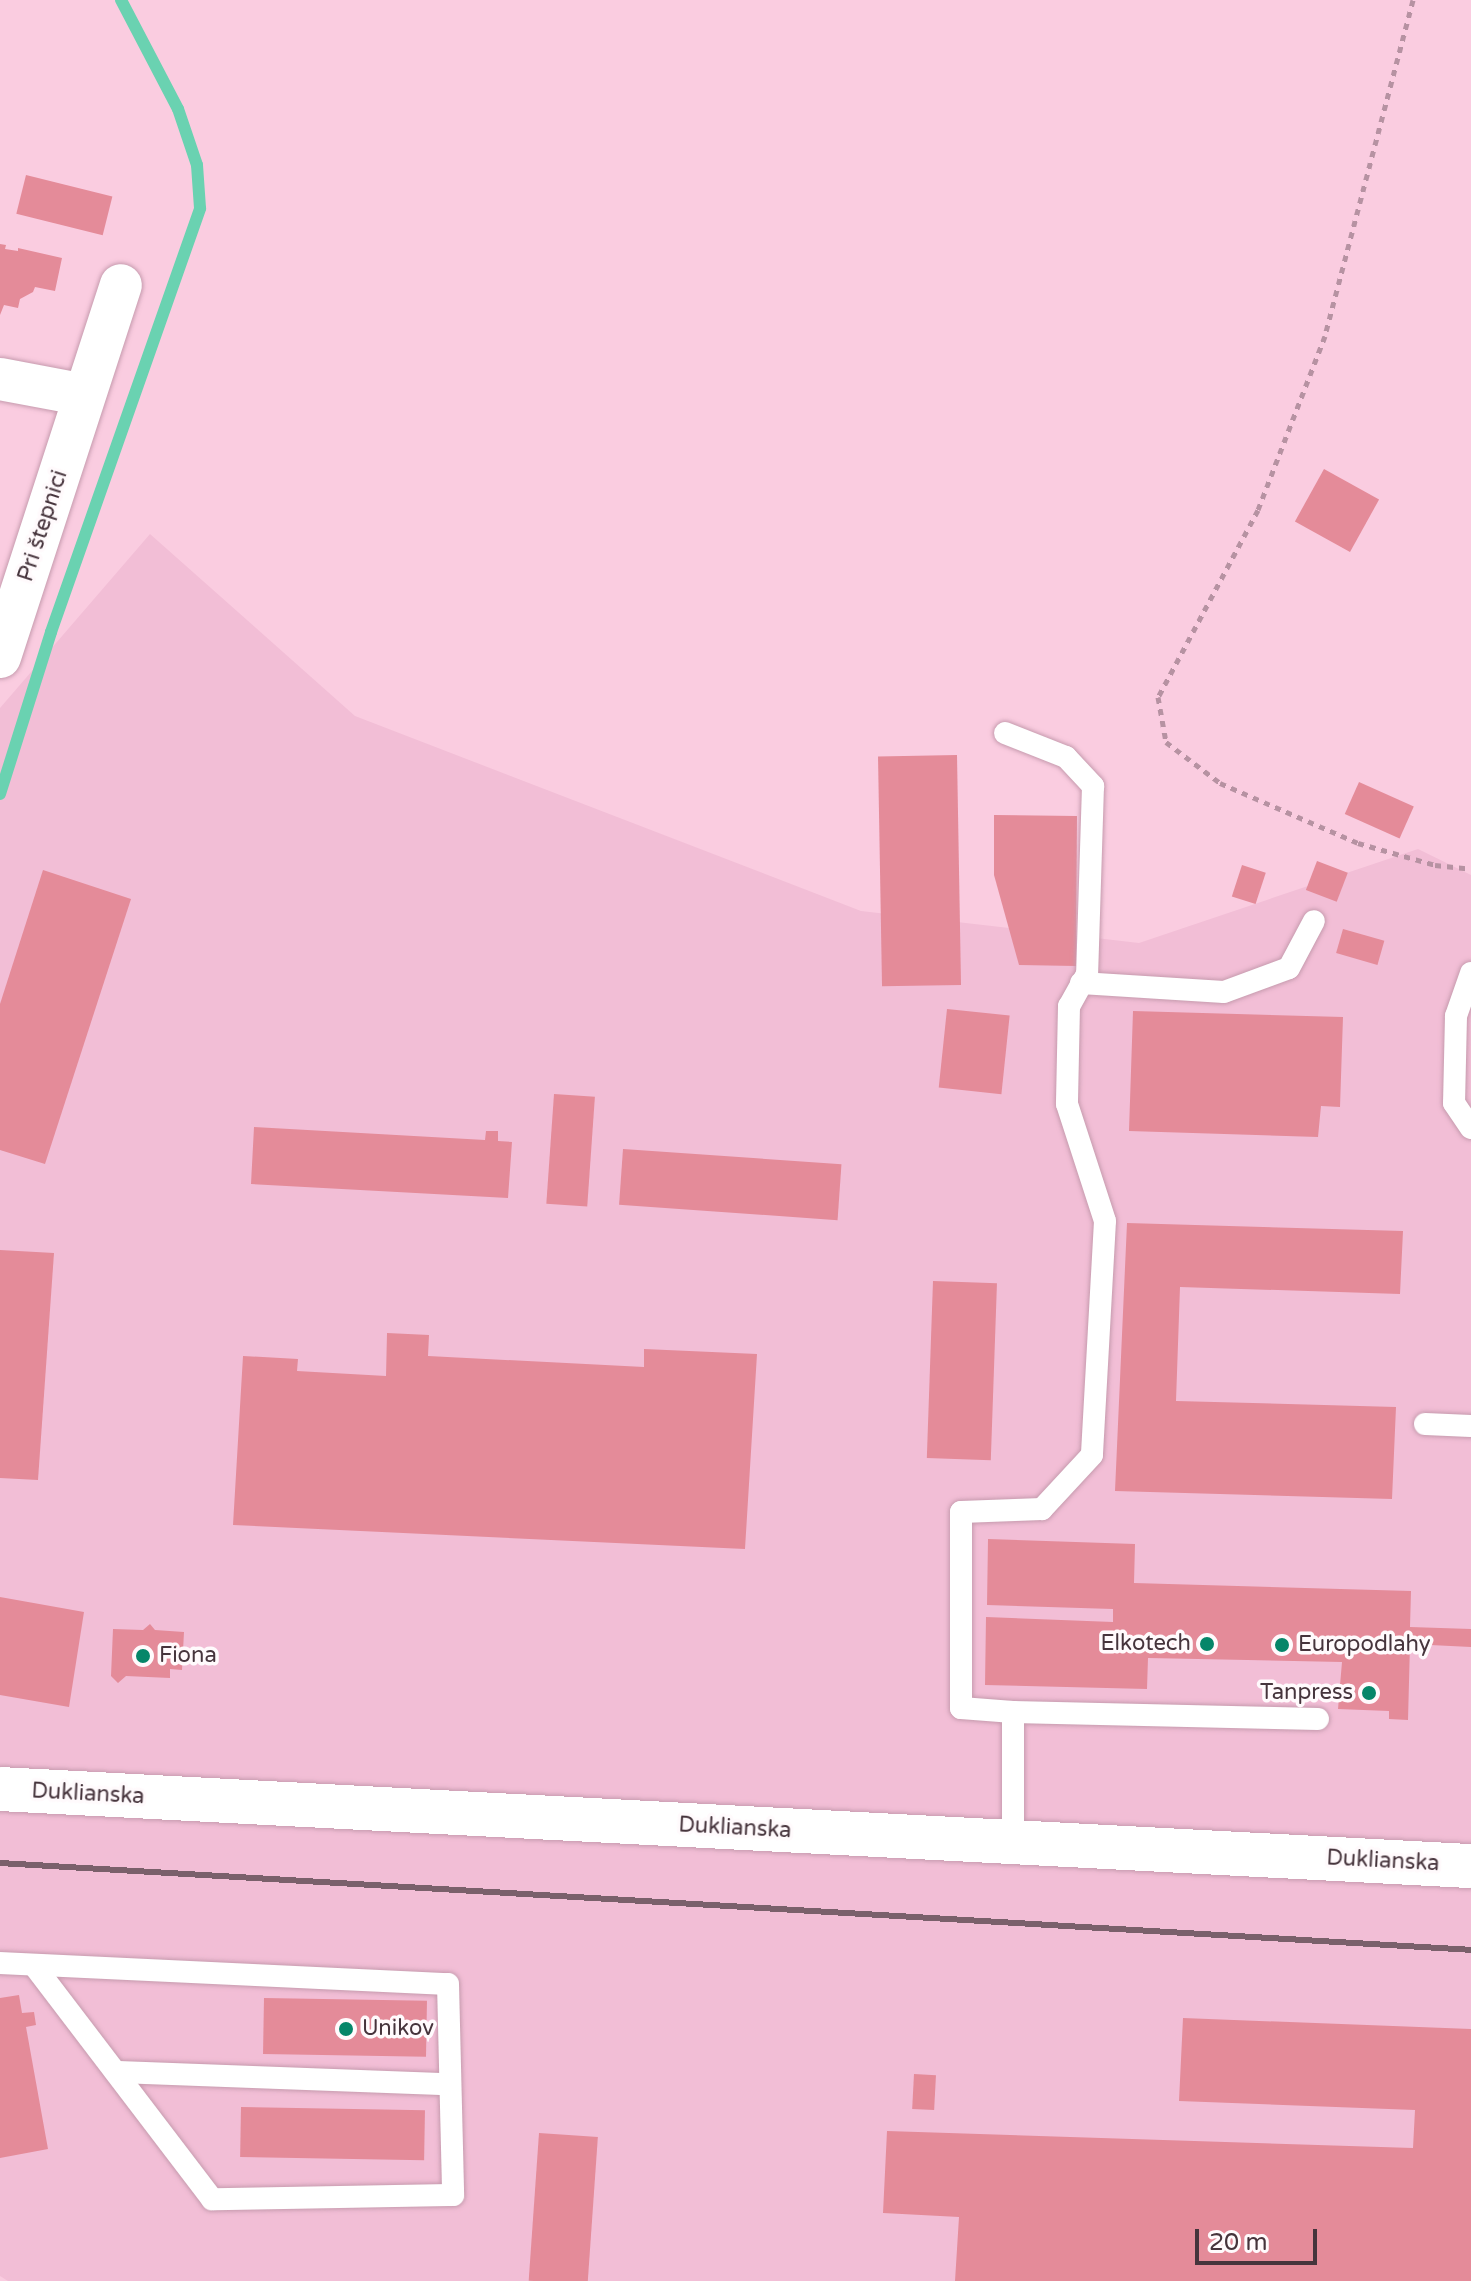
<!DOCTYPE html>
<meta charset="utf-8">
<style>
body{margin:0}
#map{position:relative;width:1471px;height:2281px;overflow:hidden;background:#facce0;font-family:"Varela Round",sans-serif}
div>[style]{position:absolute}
.built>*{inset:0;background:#f2bed6}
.stream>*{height:12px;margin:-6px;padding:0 6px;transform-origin:6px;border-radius:6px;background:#6ad2b1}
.building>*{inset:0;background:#e48b99;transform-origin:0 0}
.path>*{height:5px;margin-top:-2.5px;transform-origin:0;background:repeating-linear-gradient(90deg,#b692a2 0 6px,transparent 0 12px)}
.roads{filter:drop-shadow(0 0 2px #c69bae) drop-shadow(0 0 2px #c69bae)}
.lane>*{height:22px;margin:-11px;padding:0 11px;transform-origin:11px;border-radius:11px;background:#fff}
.street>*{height:42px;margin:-21px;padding:0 21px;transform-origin:21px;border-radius:21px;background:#fff}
.primary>*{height:44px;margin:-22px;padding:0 22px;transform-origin:22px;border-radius:22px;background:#fff}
.rail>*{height:6px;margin:-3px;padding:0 3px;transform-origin:3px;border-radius:3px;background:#7a606b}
.dots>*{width:22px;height:22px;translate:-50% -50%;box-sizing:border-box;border:4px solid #fffafc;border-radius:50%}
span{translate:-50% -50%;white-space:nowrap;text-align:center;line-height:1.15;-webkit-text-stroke:7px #fffafc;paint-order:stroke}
.street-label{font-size:22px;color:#46343c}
.poi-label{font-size:22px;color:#46343c}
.right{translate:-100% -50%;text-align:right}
.left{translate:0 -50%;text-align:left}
.scale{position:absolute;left:1195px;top:2229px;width:122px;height:36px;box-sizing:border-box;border:4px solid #46343c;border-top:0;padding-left:10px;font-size:24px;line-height:28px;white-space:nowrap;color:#46343c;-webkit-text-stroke:6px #fffafc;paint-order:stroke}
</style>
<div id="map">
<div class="built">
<div style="clip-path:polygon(150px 534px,355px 716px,861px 911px,1139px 943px,1418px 849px,1471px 875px,1471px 2281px,8px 2281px,0 2276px,0 708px)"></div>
</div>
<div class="stream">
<div style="left:0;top:794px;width:170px;rotate:-72.5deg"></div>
<div style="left:51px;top:632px;width:449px;rotate:-70.6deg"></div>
<div style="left:200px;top:208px;width:43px;rotate:-94deg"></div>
<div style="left:197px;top:165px;width:59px;rotate:-108.7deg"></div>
<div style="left:178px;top:109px;width:123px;rotate:-117.6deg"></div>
</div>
<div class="building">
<div style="left:26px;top:175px;width:89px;height:40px;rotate:14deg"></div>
<div style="clip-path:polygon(0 244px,6px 245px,5px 249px,18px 251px,18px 248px,62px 258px,55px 291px,35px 287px,33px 292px,20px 299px,18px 308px,4px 305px,0 315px)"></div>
<div style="left:1324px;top:469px;width:63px;height:60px;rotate:29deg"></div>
<div style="left:957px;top:755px;width:230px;height:79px;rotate:89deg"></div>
<div style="left:1359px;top:782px;width:60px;height:35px;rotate:24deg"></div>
<div style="clip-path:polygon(994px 815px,1077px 816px,1076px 966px,1019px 965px,994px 875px)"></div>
<div style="left:1317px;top:861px;width:33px;height:31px;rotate:21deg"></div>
<div style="left:1242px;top:865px;width:25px;height:33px;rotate:18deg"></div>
<div style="clip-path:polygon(43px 870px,131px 899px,45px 1164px,0 1150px,0 1004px)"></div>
<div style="left:1343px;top:929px;width:43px;height:25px;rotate:16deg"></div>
<div style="left:947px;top:1009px;width:63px;height:79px;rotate:6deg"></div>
<div style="clip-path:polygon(1133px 1011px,1343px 1017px,1340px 1107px,1321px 1106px,1318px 1137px,1129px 1131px)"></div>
<div style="left:554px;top:1094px;width:41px;height:110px;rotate:4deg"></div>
<div style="clip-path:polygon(254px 1127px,485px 1140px,486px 1131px,498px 1131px,498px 1141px,512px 1142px,508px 1198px,251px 1184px)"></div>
<div style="left:623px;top:1149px;width:219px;height:56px;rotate:4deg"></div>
<div style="clip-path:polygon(1127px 1223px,1403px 1231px,1400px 1294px,1180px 1287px,1176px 1401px,1396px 1407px,1392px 1499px,1115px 1491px)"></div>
<div style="clip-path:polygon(0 1250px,54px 1253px,38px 1480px,0 1478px)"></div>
<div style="left:933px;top:1281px;width:64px;height:177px;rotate:2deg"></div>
<div style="clip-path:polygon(387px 1333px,429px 1335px,428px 1356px,644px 1367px,644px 1349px,757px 1354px,745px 1549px,233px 1525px,243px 1356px,298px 1359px,297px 1371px,386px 1376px)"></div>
<div style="clip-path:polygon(988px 1539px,1135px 1544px,1134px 1583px,1411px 1591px,1410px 1627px,1471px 1629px,1471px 1647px,1410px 1644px,1408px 1720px,1389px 1719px,1389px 1711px,1338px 1709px,1342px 1662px,1148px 1658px,1147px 1689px,985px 1685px,986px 1617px,1113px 1622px,1113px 1609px,987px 1605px)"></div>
<div style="clip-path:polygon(0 1597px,84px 1612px,69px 1707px,0 1695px)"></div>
<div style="clip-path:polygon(150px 1624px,155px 1630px,184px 1632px,182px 1670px,170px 1669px,170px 1678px,126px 1676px,118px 1683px,111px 1676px,113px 1629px,143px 1630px)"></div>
<div style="clip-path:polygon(19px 1995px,22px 2013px,34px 2012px,36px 2025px,26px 2027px,48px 2149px,0 2158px,0 1998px)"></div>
<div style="left:264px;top:1998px;width:163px;height:56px;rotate:1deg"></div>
<div style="clip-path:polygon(1183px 2018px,1471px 2029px,1471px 2281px,955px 2281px,959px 2217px,883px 2213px,887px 2131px,1413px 2148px,1415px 2110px,1179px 2101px)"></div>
<div style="left:914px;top:2074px;width:22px;height:35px;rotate:3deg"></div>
<div style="left:241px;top:2107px;width:184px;height:50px;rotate:1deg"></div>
<div style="left:539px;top:2133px;width:59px;height:148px;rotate:4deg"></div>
</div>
<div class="path">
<div style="left:1413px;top:0;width:347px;rotate:104.7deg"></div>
<div style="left:1325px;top:336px;width:186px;rotate:111.1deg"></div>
<div style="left:1258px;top:510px;width:212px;rotate:118.1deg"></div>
<div style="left:1158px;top:697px;width:46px;rotate:79.9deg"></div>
<div style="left:1166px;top:742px;width:68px;rotate:37.2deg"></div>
<div style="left:1220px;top:783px;width:150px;rotate:23.5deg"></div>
<div style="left:1358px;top:843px;width:80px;rotate:15.9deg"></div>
<div style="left:1435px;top:865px;width:36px;rotate:6deg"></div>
</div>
<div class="roads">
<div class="lane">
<div style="left:1005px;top:733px;width:66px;rotate:21.5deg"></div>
<div style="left:1066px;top:757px;width:40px;rotate:47deg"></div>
<div style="left:1093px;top:786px;width:188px;rotate:91.8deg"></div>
<div style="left:1087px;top:974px;width:37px;rotate:119deg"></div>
<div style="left:1069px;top:1006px;width:98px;rotate:91.2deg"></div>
<div style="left:1067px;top:1104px;width:123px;rotate:72deg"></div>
<div style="left:1105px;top:1221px;width:234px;rotate:93.2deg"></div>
<div style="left:1092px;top:1455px;width:74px;rotate:132.8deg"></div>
<div style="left:1042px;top:1509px;width:81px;rotate:177.9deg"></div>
<div style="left:961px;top:1512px;width:196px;rotate:90deg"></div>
<div style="left:961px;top:1708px;width:52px;rotate:4.4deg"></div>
<div style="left:1013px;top:1712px;width:130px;rotate:90deg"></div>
<div style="left:1471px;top:973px;width:46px;rotate:109.2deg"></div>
<div style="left:1456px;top:1016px;width:87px;rotate:91.3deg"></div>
<div style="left:1454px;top:1103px;width:30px;rotate:56deg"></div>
<div style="left:1081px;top:983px;width:143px;rotate:3.6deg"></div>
<div style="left:1224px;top:992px;width:69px;rotate:-20.3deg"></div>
<div style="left:1289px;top:968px;width:53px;rotate:-62deg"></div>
<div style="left:1425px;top:1424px;width:46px;rotate:2.5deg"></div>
<div style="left:1013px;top:1712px;width:305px;rotate:1.3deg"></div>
<div style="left:0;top:1963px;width:448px;rotate:2.7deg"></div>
<div style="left:448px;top:1984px;width:211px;rotate:88.6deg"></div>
<div style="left:453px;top:2195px;width:241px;rotate:179deg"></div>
<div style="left:212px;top:2199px;width:292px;rotate:-127.3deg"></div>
<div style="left:116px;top:2072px;width:334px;rotate:2.1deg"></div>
</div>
<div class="street">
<div style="left:0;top:379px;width:86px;rotate:10.7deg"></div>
<div style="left:0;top:657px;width:391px;rotate:-72deg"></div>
</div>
<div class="primary">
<div style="left:0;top:1789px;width:1473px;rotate:3deg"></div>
</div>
</div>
<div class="rail">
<div style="left:0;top:1863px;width:1474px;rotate:3.38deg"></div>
</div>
<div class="dots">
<div style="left:1207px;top:1644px;background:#068669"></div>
<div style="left:1282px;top:1645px;background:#068669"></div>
<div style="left:143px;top:1656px;background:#068669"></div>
<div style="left:1369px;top:1693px;background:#068669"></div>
<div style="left:346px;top:2029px;background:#068669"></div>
</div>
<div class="street-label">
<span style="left:43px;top:526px;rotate:-72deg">Pri štepnici</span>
<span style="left:88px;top:1794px;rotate:3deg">Duklianska</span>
<span style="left:735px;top:1828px;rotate:3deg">Duklianska</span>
<span style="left:1383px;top:1861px;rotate:3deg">Duklianska</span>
</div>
<div class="poi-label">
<span class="right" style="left:1191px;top:1644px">Elkotech</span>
<span class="left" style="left:1298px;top:1645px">Europodlahy</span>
<span class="left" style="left:159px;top:1656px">Fiona</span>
<span class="right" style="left:1353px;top:1693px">Tanpress</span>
<span class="left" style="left:362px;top:2029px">Unikov</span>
</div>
<div class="scale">20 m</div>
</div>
